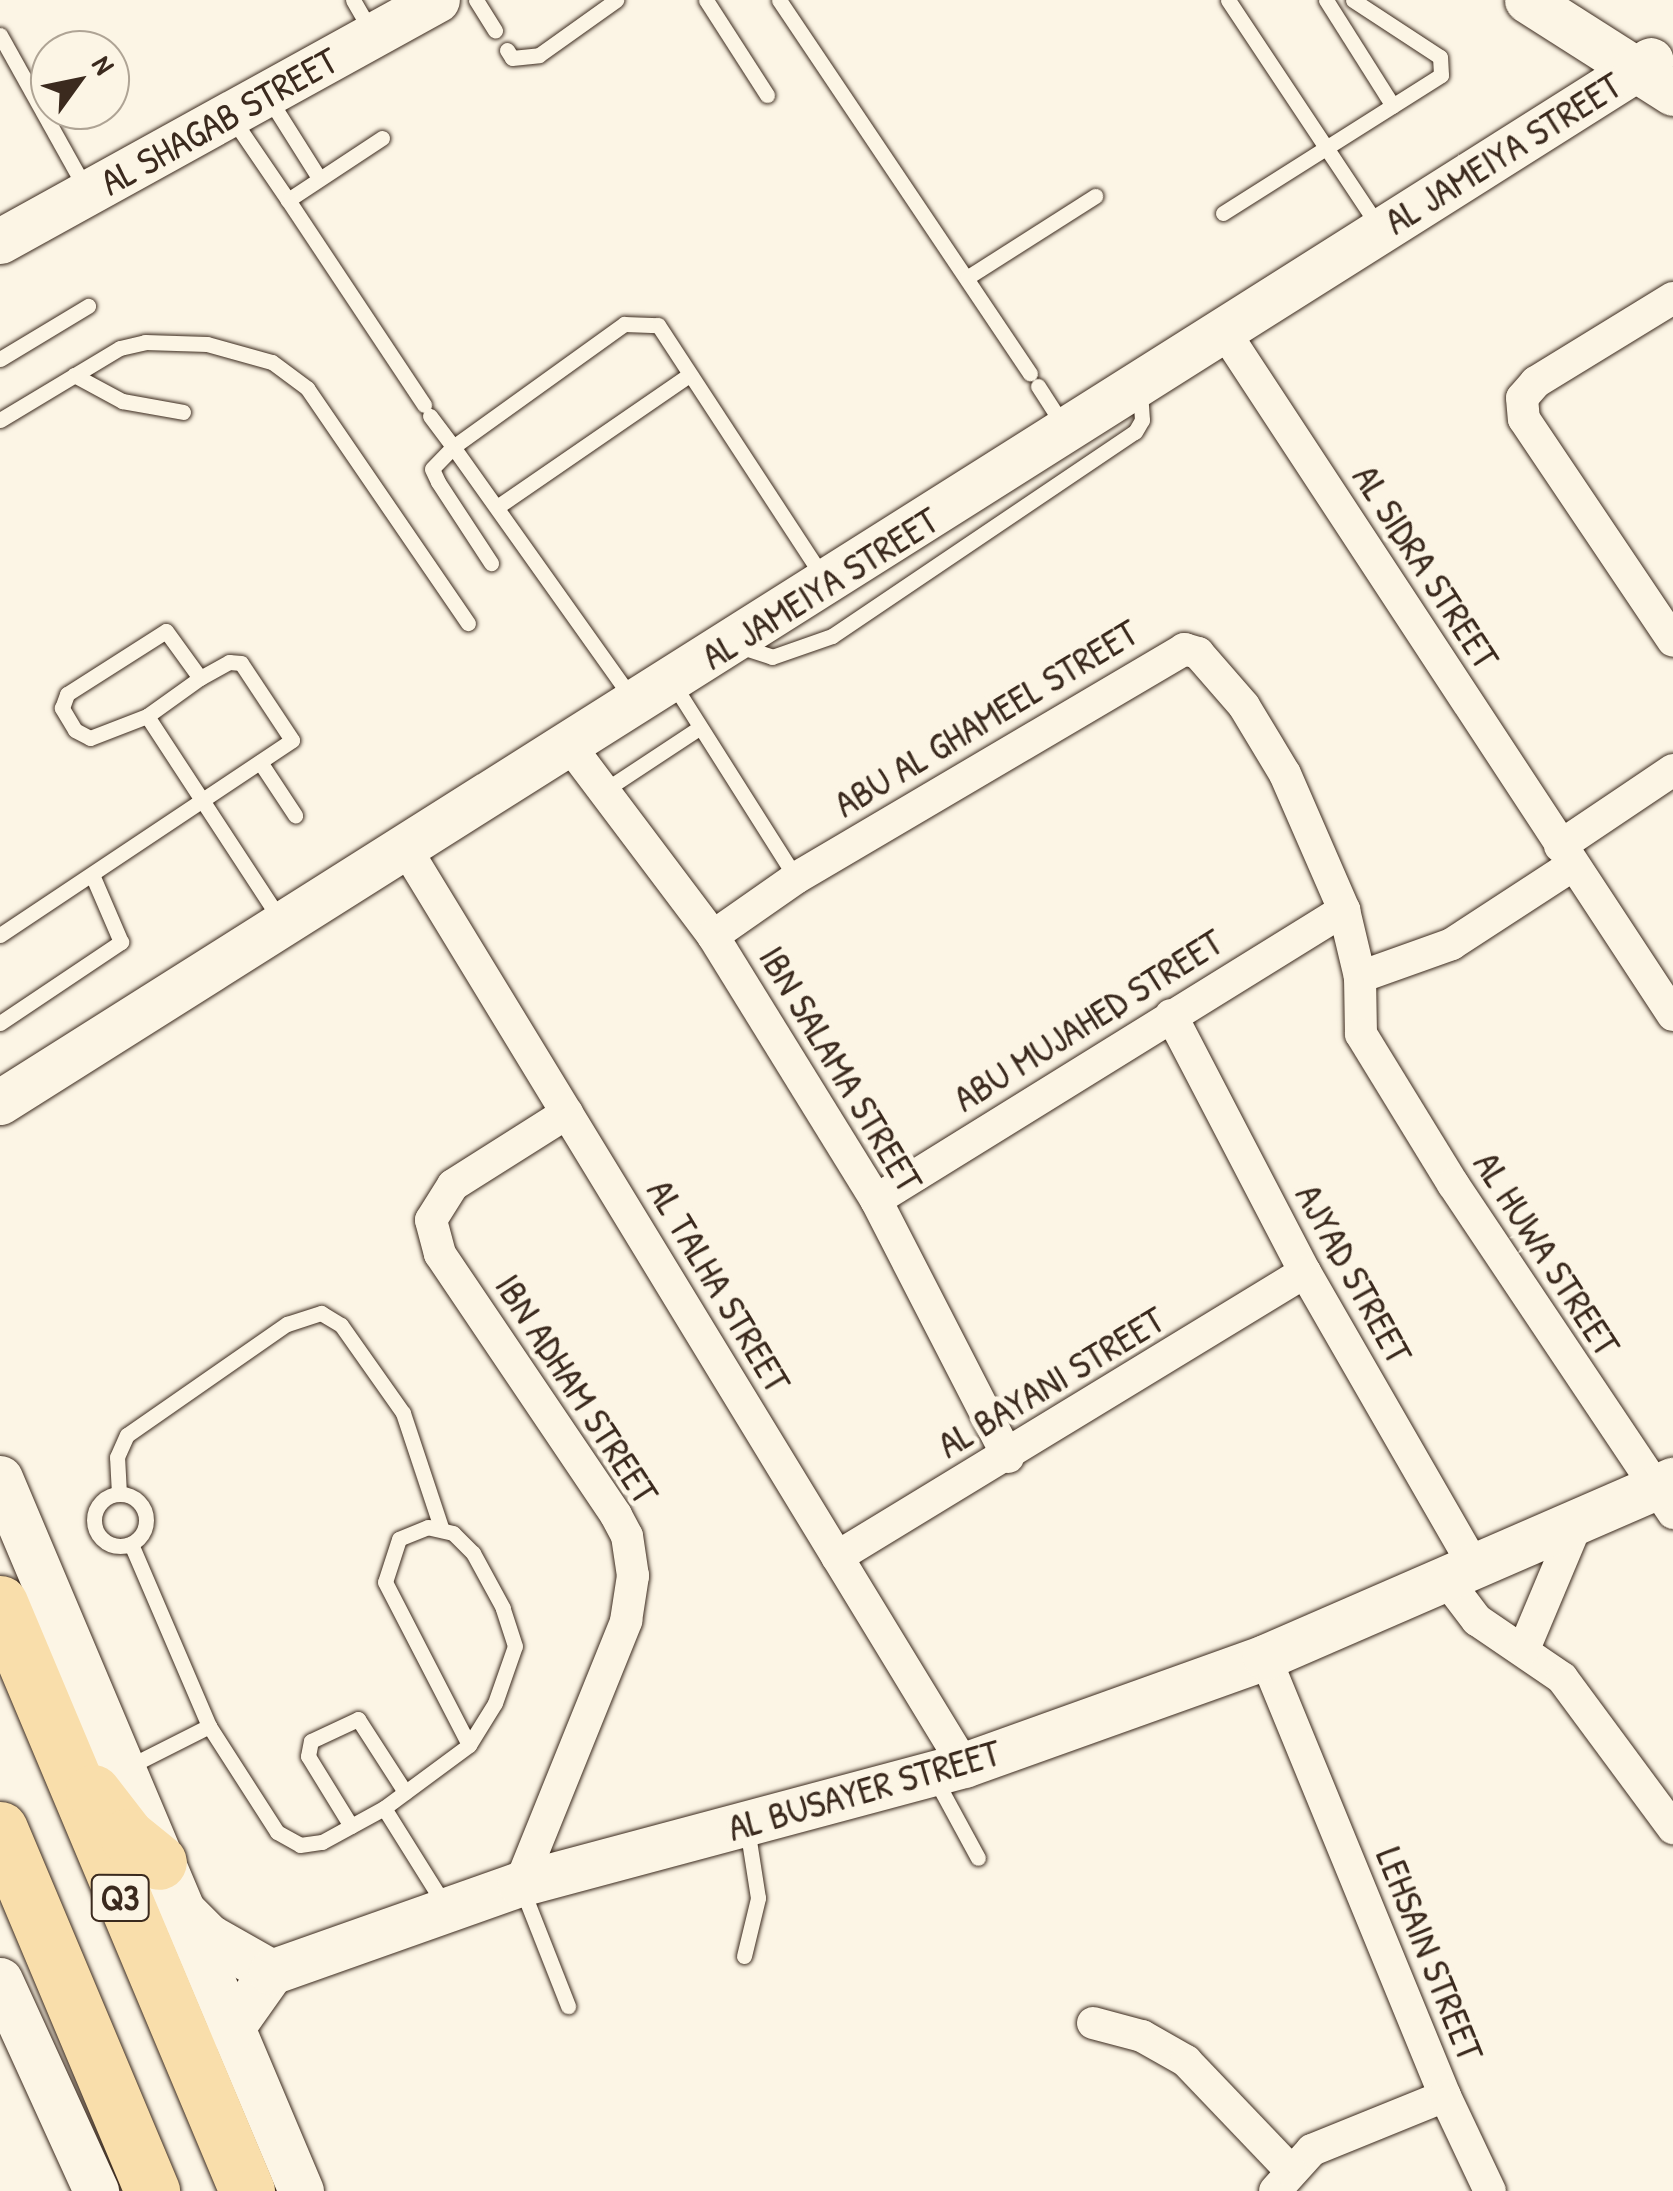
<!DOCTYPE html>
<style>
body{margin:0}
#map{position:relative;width:1673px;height:2191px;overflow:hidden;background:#fcf5e5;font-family:"Patrick Hand",sans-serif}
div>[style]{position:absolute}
.roads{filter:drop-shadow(0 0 2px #3b2a1e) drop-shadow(0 0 2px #3b2a1e)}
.lane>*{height:15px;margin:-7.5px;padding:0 7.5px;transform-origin:7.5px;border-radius:7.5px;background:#fcf5e5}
.lane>.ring{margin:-7.5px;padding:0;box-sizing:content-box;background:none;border:15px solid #fcf5e5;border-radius:50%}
.street>*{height:32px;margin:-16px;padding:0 16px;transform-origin:16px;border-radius:16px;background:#fcf5e5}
.secondary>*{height:45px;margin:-22.5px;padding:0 22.5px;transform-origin:22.5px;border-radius:22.5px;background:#fcf5e5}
.highway>*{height:55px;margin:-27.5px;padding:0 27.5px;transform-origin:27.5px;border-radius:27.5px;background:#f9deab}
span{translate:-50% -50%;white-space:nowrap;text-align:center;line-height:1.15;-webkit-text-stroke:10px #fcf5e5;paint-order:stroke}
.shield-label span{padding:2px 8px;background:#fcf5e5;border:2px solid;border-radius:8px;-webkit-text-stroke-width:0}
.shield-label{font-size:35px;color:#3b2a1e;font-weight:700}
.street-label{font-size:38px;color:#3b2a1e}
.north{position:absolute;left:30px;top:30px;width:100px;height:100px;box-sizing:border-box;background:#fcf5e5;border:2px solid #afa495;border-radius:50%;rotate:57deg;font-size:28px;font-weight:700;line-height:40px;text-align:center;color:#3b2a1e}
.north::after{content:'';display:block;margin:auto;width:35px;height:45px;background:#3b2a1e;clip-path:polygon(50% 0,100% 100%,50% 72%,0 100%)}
</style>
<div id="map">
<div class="roads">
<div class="lane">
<div style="left:353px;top:0;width:24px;rotate:60deg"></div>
<div style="left:476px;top:0;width:36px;rotate:58deg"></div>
<div style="left:706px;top:0;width:113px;rotate:57.3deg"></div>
<div style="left:779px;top:0;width:450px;rotate:56.1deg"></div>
<div style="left:1228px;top:0;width:271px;rotate:56.4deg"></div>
<div style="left:1326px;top:0;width:125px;rotate:57.7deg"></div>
<div style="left:0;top:35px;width:165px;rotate:60.9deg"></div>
<div style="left:507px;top:50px;width:9px;rotate:58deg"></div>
<div style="left:512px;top:58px;width:27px;rotate:-6deg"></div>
<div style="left:539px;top:55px;width:95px;rotate:-35.5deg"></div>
<div style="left:268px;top:97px;width:96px;rotate:57.8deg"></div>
<div style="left:232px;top:118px;width:99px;rotate:55.7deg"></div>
<div style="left:382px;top:138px;width:113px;rotate:146.6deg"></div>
<div style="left:288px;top:200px;width:246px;rotate:56.4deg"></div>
<div style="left:1223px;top:213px;width:258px;rotate:-32.3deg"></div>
<div style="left:1441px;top:75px;width:18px;rotate:-93deg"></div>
<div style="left:1440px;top:57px;width:104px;rotate:-146.8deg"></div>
<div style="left:968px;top:277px;width:151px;rotate:-32.5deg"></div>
<div style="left:0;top:359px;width:103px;rotate:-31.1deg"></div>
<div style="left:74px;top:375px;width:55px;rotate:28.4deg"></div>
<div style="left:122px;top:401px;width:62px;rotate:10.2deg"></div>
<div style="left:1038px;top:386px;width:46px;rotate:57.3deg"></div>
<div style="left:430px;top:416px;width:39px;rotate:53deg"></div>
<div style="left:453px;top:447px;width:30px;rotate:134deg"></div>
<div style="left:432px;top:469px;width:14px;rotate:65deg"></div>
<div style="left:438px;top:482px;width:97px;rotate:56.8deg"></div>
<div style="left:0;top:420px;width:140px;rotate:-31deg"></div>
<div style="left:120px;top:348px;width:26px;rotate:-13deg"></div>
<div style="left:145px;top:342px;width:62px;rotate:1.8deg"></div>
<div style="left:207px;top:344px;width:67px;rotate:15.5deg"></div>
<div style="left:272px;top:362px;width:44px;rotate:36.6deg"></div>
<div style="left:307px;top:388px;width:285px;rotate:55.6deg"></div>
<div style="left:497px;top:507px;width:233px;rotate:-34.5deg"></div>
<div style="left:166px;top:631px;width:58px;rotate:54.1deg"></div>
<div style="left:200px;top:678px;width:65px;rotate:144.4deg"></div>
<div style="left:147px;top:716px;width:61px;rotate:158.9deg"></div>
<div style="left:90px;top:738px;width:17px;rotate:-152deg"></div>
<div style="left:75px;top:730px;width:26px;rotate:-121deg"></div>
<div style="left:62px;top:708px;width:15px;rotate:-70deg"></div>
<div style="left:67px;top:694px;width:117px;rotate:-32.5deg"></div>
<div style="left:736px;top:645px;width:38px;rotate:18deg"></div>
<div style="left:772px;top:657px;width:64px;rotate:-19.3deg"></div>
<div style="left:832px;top:636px;width:365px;rotate:-34deg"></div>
<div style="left:1135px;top:432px;width:14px;rotate:-60deg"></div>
<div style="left:1142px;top:420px;width:30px;rotate:-94deg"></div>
<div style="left:672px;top:682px;width:232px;rotate:57.7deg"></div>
<div style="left:633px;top:700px;width:310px;rotate:-125.4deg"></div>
<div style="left:453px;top:447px;width:211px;rotate:-35.7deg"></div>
<div style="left:624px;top:324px;width:34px;rotate:2deg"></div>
<div style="left:658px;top:325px;width:300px;rotate:56.8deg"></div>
<div style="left:147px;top:716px;width:246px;rotate:56.8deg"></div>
<div style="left:260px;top:762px;width:64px;rotate:56.6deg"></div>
<div style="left:608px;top:788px;width:109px;rotate:-33.4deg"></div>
<div style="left:0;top:935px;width:351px;rotate:-33.7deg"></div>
<div style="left:292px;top:740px;width:92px;rotate:-123.5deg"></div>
<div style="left:241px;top:663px;width:12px;rotate:-175deg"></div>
<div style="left:229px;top:662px;width:33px;rotate:151deg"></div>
<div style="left:0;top:1023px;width:146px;rotate:-33.8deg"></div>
<div style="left:121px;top:942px;width:71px;rotate:-113.3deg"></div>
<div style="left:119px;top:1494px;width:37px;rotate:-93deg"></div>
<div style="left:117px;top:1457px;width:24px;rotate:-66deg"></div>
<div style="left:127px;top:1435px;width:195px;rotate:-34.8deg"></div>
<div style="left:287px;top:1324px;width:36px;rotate:-18deg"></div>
<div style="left:321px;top:1313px;width:23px;rotate:31deg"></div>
<div style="left:341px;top:1325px;width:108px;rotate:54.8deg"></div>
<div style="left:403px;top:1413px;width:123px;rotate:71.6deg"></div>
<div class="ring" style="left:94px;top:1494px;width:37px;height:37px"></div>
<div style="left:131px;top:1544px;width:198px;rotate:66.8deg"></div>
<div style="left:209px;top:1726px;width:126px;rotate:57.3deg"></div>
<div style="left:277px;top:1832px;width:26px;rotate:29deg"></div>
<div style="left:300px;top:1845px;width:22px;rotate:-8deg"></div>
<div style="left:322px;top:1842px;width:71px;rotate:-28.7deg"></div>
<div style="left:128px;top:1767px;width:91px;rotate:-26.8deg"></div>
<div style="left:934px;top:1777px;width:92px;rotate:61.5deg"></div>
<div style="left:351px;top:1826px;width:82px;rotate:-121.6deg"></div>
<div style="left:308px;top:1756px;width:15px;rotate:-79deg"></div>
<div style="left:311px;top:1741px;width:52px;rotate:-25.1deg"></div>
<div style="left:358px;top:1719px;width:87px;rotate:57.2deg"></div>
<div style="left:522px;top:1889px;width:126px;rotate:68.5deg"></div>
<div style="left:444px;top:1904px;width:113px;rotate:-122deg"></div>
<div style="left:384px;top:1808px;width:106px;rotate:-36.5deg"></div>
<div style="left:469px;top:1745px;width:49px;rotate:-58.2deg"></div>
<div style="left:495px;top:1703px;width:60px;rotate:-70.7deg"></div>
<div style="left:515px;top:1646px;width:40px;rotate:-108deg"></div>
<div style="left:503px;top:1608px;width:63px;rotate:-118.6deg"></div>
<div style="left:473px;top:1553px;width:28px;rotate:-135deg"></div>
<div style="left:453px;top:1533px;width:26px;rotate:-167deg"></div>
<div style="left:428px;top:1527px;width:31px;rotate:158deg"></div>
<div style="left:399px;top:1539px;width:45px;rotate:108deg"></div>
<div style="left:385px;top:1582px;width:183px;rotate:62.7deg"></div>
<div style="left:744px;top:1956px;width:60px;rotate:-76.4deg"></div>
<div style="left:758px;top:1898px;width:71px;rotate:-98.9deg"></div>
</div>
<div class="street">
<div style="left:1673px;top:298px;width:161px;rotate:148.5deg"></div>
<div style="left:1536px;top:382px;width:21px;rotate:131deg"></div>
<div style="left:1522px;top:398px;width:21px;rotate:85deg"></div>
<div style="left:1524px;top:419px;width:267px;rotate:56.1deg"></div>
<div style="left:1224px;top:331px;width:818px;rotate:56.72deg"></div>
<div style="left:570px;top:746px;width:238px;rotate:53deg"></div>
<div style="left:713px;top:936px;width:310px;rotate:58.3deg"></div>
<div style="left:876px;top:1200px;width:289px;rotate:62.8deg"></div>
<div style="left:1560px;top:846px;width:136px;rotate:-33.9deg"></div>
<div style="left:406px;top:849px;width:1073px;rotate:58.65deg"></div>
<div style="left:1573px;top:865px;width:145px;rotate:146.9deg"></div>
<div style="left:1452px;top:944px;width:98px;rotate:160.3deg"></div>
<div style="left:1360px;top:977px;width:57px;rotate:89deg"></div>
<div style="left:1361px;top:1034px;width:176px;rotate:58.5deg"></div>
<div style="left:1453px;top:1184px;width:396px;rotate:56.2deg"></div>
<div style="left:713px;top:936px;width:101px;rotate:-34.9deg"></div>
<div style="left:796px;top:878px;width:451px;rotate:-30.5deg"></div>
<div style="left:1184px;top:649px;width:15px;rotate:16deg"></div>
<div style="left:1198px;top:653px;width:70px;rotate:49deg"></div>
<div style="left:1244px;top:706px;width:79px;rotate:58.9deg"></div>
<div style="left:1285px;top:774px;width:148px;rotate:66.5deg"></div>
<div style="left:1344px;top:910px;width:69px;rotate:76.6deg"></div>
<div style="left:1171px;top:1015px;width:290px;rotate:62.5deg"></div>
<div style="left:1305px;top:1272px;width:341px;rotate:60.1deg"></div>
<div style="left:876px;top:1200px;width:551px;rotate:-31.78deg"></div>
<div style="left:837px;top:1557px;width:548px;rotate:-31.34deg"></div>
<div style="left:1448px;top:1582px;width:48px;rotate:52.7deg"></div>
<div style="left:1477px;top:1620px;width:103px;rotate:34.3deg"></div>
<div style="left:1562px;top:1678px;width:187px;rotate:53.5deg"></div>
<div style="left:1524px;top:1649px;width:134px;rotate:-67.2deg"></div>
<div style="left:1265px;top:1657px;width:474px;rotate:67.7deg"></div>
<div style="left:1445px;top:2096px;width:144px;rotate:157.9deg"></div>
<div style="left:1312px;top:2150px;width:55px;rotate:132.1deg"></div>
<div style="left:520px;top:1884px;width:284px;rotate:-68deg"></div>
<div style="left:626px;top:1621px;width:46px;rotate:-81.2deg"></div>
<div style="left:633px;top:1576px;width:40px;rotate:-98.5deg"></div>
<div style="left:627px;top:1536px;width:24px;rotate:-118deg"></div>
<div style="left:616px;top:1515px;width:315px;rotate:-124deg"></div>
<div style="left:440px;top:1254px;width:35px;rotate:-105deg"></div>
<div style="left:431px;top:1220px;width:41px;rotate:-57.8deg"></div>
<div style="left:453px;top:1185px;width:135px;rotate:-32.3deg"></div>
<div style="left:1093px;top:2023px;width:51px;rotate:14.9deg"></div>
<div style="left:1142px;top:2036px;width:51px;rotate:29.6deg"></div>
<div style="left:1186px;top:2061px;width:152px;rotate:46.3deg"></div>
<div style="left:1445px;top:2096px;width:105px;rotate:64.7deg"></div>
</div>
<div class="secondary">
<div style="left:1527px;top:0;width:173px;rotate:32.5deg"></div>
<div style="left:0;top:241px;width:499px;rotate:-28.9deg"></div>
<div style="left:0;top:1102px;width:1952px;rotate:-32.26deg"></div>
<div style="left:0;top:1478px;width:774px;rotate:67.11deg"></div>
<div style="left:183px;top:1911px;width:35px;rotate:45deg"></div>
<div style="left:208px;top:1936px;width:73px;rotate:29.7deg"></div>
<div style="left:0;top:1980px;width:232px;rotate:65.5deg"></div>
<div style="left:230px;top:2030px;width:71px;rotate:-54.7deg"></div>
<div style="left:271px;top:1972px;width:264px;rotate:-19.5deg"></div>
<div style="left:520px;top:1884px;width:460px;rotate:-15deg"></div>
<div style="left:964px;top:1765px;width:320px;rotate:-19.7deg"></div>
<div style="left:1265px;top:1657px;width:445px;rotate:-23.5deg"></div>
</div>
<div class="highway">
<div style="left:0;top:1603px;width:638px;rotate:67.21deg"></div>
<div style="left:93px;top:1792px;width:56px;rotate:52.3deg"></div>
<div style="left:127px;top:1836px;width:41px;rotate:39.1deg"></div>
<div style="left:0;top:1829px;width:393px;rotate:67.2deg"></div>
</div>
</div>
<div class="shield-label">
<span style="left:120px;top:1898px">Q3</span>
</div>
<div class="street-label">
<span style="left:219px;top:121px;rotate:-29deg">AL SHAGAB STREET</span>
<span style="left:1503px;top:153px;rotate:-32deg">AL JAMEIYA STREET</span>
<span style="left:1426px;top:567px;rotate:57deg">AL SIDRA STREET</span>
<span style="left:820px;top:588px;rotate:-32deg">AL JAMEIYA STREET</span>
<span style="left:986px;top:718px;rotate:-31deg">ABU AL GHAMEEL STREET</span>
<span style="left:1088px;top:1020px;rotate:-32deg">ABU MUJAHED STREET</span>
<span style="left:841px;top:1069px;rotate:59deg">IBN SALAMA STREET</span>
<span style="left:1547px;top:1254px;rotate:57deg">AL HUWA STREET</span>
<span style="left:1354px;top:1274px;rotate:61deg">AJYAD STREET</span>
<span style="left:719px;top:1286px;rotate:59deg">AL TALHA STREET</span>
<span style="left:1051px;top:1382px;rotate:-31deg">AL BAYANI STREET</span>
<span style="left:577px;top:1389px;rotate:57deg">IBN ADHAM STREET</span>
<span style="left:864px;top:1790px;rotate:-16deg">AL BUSAYER STREET</span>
<span style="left:1430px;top:1954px;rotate:68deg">LEHSAIN STREET</span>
</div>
<div class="north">N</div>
</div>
